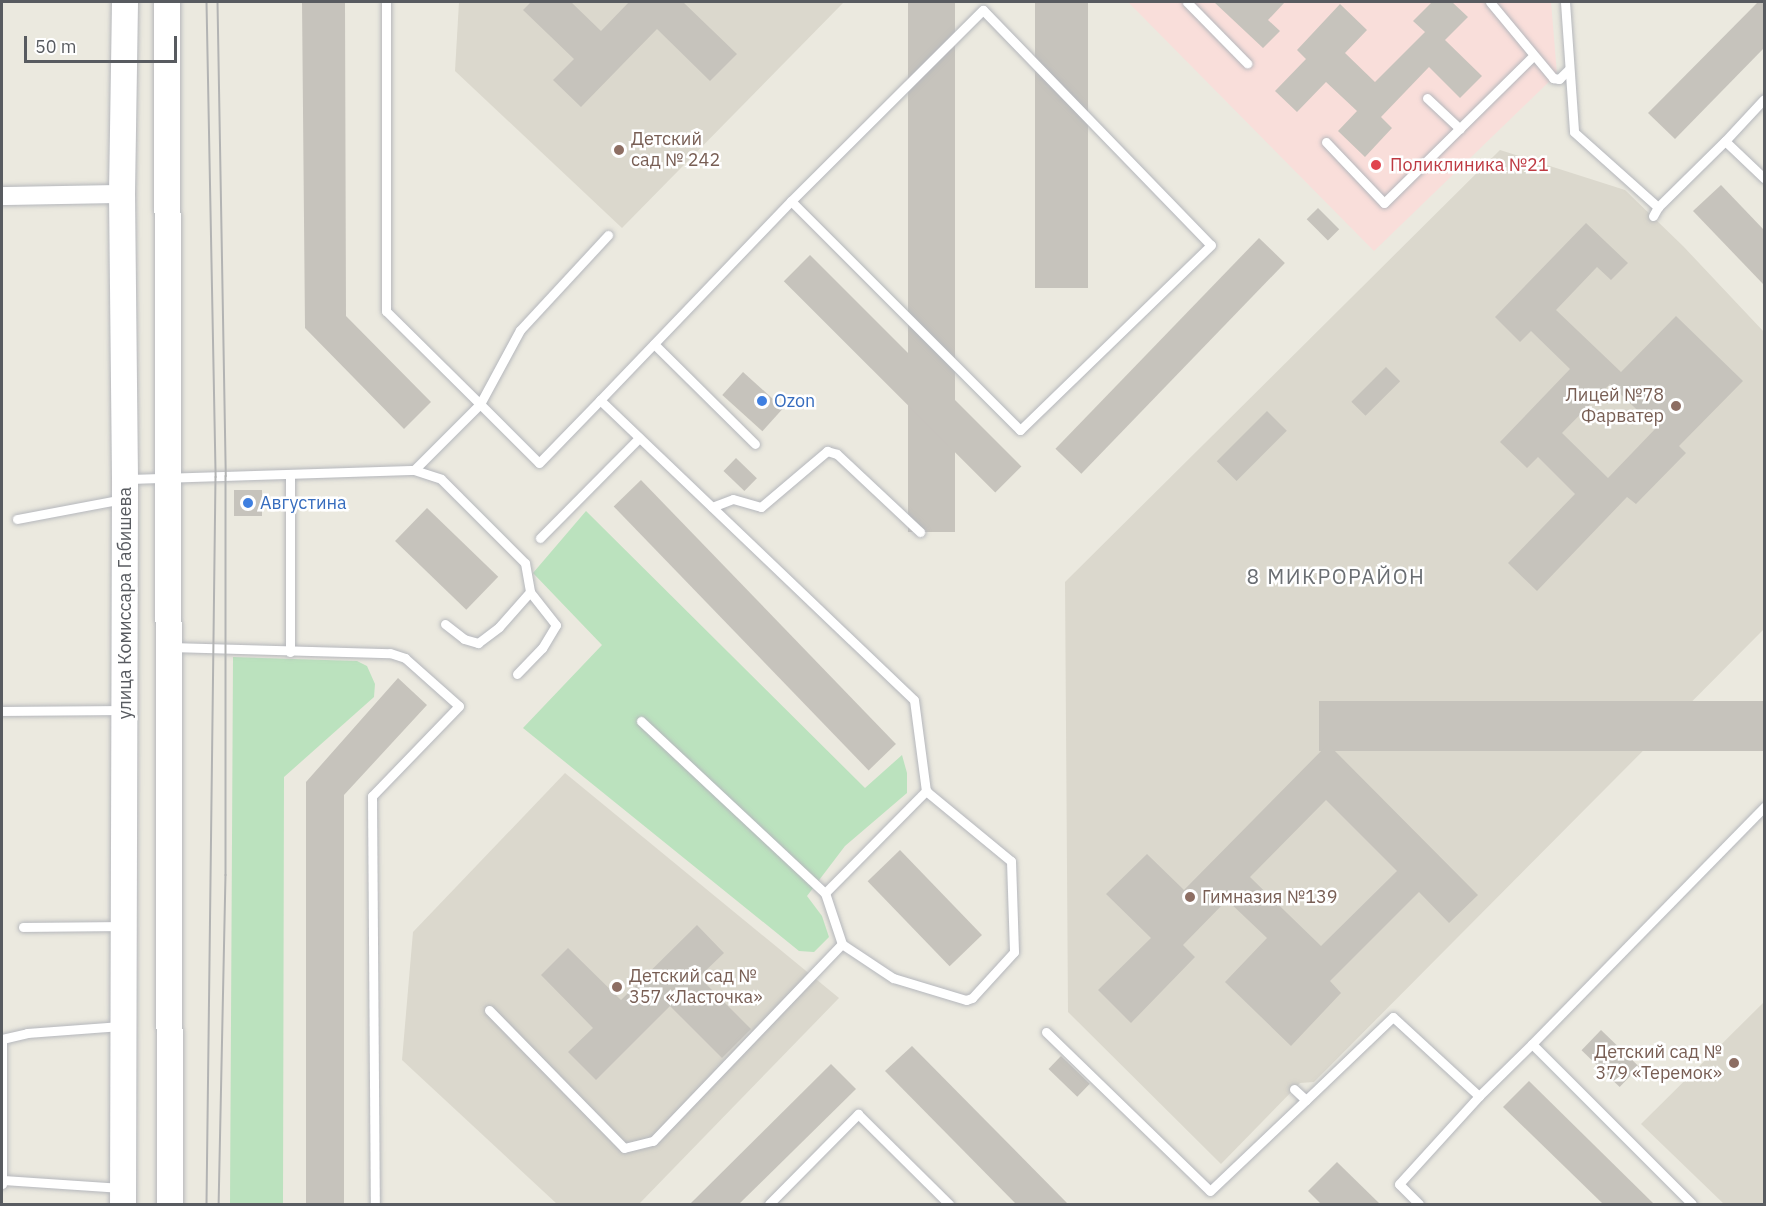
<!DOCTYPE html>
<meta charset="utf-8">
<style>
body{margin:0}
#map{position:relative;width:1766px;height:1206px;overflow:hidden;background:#ebe9df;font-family:"IBM Plex Sans",sans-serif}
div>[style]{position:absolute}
.education>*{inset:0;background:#dbd8cd}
.medical>*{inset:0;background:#f9deda}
.green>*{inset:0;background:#bbe2be}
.building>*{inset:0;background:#c6c3bc;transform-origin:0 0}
.roads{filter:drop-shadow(0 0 2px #b5b7bc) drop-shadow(0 0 2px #b5b7bc)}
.lane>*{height:9px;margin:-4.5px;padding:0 4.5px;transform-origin:4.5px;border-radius:4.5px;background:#fff}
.street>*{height:18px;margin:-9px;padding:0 9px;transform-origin:9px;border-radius:9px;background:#fff}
.secondary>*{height:26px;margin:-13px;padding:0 13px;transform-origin:13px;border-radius:13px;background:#fff}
.tram>*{height:1.5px;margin:-0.75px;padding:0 0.75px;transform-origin:0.75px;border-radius:0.75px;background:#b2b3b3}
.dots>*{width:16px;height:16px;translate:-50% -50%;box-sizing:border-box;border:3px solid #fff;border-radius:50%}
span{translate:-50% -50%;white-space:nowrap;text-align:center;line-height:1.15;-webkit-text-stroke:5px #fff;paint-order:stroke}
.education-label{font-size:18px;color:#785e54}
.left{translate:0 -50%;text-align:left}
.right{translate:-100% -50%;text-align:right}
.health-label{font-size:18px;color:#be3a42}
.shop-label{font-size:18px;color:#366cbe}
.street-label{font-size:18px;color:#585b60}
.quarter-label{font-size:21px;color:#696d72;letter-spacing:1.5px}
.frame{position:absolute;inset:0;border:3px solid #585b60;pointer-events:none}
.scale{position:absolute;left:24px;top:36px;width:153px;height:27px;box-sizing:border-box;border:3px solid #585b60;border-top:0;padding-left:8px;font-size:18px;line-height:21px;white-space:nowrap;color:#585b60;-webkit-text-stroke:4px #fff;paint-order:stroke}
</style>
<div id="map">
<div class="education">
<div style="clip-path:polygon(459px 2px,844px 2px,622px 228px,455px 71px)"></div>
<div style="clip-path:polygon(1500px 150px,1625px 190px,1683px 246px,1764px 332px,1764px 629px,1314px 1082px,1300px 1083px,1221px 1164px,1068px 1012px,1065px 582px)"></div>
<div style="clip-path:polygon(565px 773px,839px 998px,639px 1204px,557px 1204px,402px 1060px,413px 932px)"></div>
<div style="clip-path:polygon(1764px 1002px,1764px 1204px,1724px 1204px,1641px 1124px)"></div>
</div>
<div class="medical">
<div style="clip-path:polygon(1128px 2px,1551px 2px,1557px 74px,1374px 251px)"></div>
</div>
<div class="green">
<div style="clip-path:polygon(586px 511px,865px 788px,902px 755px,907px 773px,907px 793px,845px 846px,807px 896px,822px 916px,829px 937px,814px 952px,799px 951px,523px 728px,602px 645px,533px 573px)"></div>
<div style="clip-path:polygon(233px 657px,357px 661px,367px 666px,375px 684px,374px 697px,284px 777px,283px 1204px,230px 1204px)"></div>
</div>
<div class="building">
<div style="clip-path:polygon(302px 2px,345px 2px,346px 316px,431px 402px,404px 429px,305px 328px)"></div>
<div style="clip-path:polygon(531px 2px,571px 2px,601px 31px,629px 2px,683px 2px,737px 54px,710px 81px,657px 29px,581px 107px,553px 80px,574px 59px,523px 10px)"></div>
<div style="left:908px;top:2px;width:47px;height:530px"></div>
<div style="left:1035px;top:2px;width:53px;height:286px"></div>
<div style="clip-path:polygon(1214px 2px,1285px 2px,1268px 20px,1280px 31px,1263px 48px)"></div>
<div style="clip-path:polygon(1432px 2px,1452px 2px,1468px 17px,1445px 40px,1482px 76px,1460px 98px,1429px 67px,1381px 117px,1392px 128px,1365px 157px,1338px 131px,1357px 111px,1326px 82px,1297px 112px,1275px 91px,1306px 59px,1297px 50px,1340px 4px,1367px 30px,1345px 53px,1375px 82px,1425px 32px,1413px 21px)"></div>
<div style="clip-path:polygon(1758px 2px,1764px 2px,1764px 48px,1675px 139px,1648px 113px)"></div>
<div style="clip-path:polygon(1721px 185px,1764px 230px,1764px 285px,1693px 211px)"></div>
<div style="left:1318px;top:208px;width:30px;height:16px;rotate:45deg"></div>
<div style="clip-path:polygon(evenodd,1586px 223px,1628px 263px,1611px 280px,1597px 267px,1556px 310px,1621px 372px,1676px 316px,1743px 381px,1679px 446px,1686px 453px,1636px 504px,1627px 497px,1537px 591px,1508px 563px,1575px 494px,1538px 457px,1527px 468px,1500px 442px,1570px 369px,1531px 331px,1520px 342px,1495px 317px,1586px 223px,1610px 384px,1656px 428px,1608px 478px,1562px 433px,1610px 384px)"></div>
<div style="left:1259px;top:238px;width:36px;height:293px;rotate:44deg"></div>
<div style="left:810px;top:255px;width:299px;height:37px;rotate:45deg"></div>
<div style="left:1386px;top:367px;width:20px;height:49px;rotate:45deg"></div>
<div style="left:743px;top:372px;width:54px;height:31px;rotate:42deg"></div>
<div style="left:1267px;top:411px;width:28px;height:71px;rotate:45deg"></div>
<div style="left:736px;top:458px;width:29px;height:18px;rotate:44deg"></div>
<div style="left:641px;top:480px;width:367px;height:38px;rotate:46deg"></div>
<div style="left:262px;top:490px;width:26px;height:28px;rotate:90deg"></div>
<div style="left:427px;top:508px;width:99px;height:46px;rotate:44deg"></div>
<div style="clip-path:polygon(398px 678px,427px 705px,344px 795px,344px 1204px,306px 1204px,306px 782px)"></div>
<div style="left:1764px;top:701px;width:50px;height:445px;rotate:90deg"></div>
<div style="clip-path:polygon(evenodd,1328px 744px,1478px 895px,1449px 923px,1419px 892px,1330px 981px,1341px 993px,1291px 1046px,1225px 982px,1267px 938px,1227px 900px,1183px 945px,1195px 957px,1131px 1023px,1098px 990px,1151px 938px,1106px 894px,1147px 854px,1184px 890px,1328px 744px,1326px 800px,1397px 871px,1321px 946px,1250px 877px,1326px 800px)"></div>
<div style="left:900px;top:850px;width:118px;height:45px;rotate:46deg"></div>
<div style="clip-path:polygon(697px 925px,724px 953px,699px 977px,751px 1029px,722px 1058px,670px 1006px,596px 1080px,568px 1052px,593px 1028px,541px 975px,568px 948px,621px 1000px)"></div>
<div style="left:1601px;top:1030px;width:53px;height:28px;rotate:44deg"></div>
<div style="clip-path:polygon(912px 1046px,1068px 1204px,1016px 1204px,885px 1071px)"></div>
<div style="left:1061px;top:1056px;width:40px;height:18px;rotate:44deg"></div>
<div style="clip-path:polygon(831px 1064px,856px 1089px,739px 1204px,690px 1204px)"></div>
<div style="clip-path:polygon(1529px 1081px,1654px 1204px,1603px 1204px,1503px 1107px)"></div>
<div style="clip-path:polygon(1337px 1162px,1380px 1204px,1321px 1204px,1308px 1191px)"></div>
</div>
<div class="roads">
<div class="lane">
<div style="left:1187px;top:2px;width:86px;rotate:45.5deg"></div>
<div style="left:1490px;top:2px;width:99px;rotate:50.3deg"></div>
<div style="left:1553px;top:78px;width:6px;rotate:9deg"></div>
<div style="left:1559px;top:79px;width:14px;rotate:-45deg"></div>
<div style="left:1565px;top:2px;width:130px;rotate:86deg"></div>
<div style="left:1574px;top:132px;width:113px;rotate:41.8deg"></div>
<div style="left:1427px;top:98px;width:45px;rotate:43.2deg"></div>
<div style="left:1725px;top:141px;width:57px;rotate:-47.1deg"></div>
<div style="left:1326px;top:142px;width:84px;rotate:46.4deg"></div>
<div style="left:1384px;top:203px;width:209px;rotate:-44.6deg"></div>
<div style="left:1653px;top:216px;width:10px;rotate:-61deg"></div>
<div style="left:1658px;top:207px;width:94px;rotate:-44.6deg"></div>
<div style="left:1725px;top:141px;width:54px;rotate:43.5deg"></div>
<div style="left:608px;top:235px;width:129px;rotate:132.8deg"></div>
<div style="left:520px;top:330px;width:84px;rotate:118.4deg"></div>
<div style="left:480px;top:404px;width:83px;rotate:45deg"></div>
<div style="left:539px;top:463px;width:88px;rotate:-45.9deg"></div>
<div style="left:600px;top:400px;width:434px;rotate:43.7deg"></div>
<div style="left:914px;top:700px;width:92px;rotate:82.5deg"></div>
<div style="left:926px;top:791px;width:110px;rotate:39.5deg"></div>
<div style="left:1011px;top:861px;width:91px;rotate:88.1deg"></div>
<div style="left:1014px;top:952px;width:62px;rotate:132.4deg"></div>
<div style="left:972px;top:998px;width:6px;rotate:162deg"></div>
<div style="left:966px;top:1000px;width:76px;rotate:-163.2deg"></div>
<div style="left:893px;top:978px;width:61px;rotate:-146.3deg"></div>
<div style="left:654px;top:344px;width:142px;rotate:44.7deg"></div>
<div style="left:600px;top:400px;width:276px;rotate:-46.2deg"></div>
<div style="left:791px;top:201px;width:271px;rotate:-44.9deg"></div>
<div style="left:983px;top:10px;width:327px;rotate:45.9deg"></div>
<div style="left:1211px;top:245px;width:266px;rotate:135.9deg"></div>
<div style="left:1020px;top:430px;width:324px;rotate:-135deg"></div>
<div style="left:414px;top:470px;width:28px;rotate:18deg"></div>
<div style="left:441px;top:479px;width:119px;rotate:45deg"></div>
<div style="left:525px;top:563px;width:29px;rotate:80deg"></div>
<div style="left:530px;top:592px;width:42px;rotate:51.8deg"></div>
<div style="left:556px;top:625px;width:27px;rotate:121deg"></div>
<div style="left:542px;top:648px;width:36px;rotate:134deg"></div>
<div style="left:126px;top:479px;width:288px;rotate:-1.8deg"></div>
<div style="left:414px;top:470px;width:93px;rotate:-45deg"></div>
<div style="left:480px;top:404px;width:132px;rotate:-135.3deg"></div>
<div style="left:386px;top:311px;width:309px;rotate:-90deg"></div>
<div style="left:712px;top:507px;width:22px;rotate:-21deg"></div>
<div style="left:733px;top:499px;width:29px;rotate:16deg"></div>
<div style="left:761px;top:507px;width:87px;rotate:-40.3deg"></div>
<div style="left:827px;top:451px;width:10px;rotate:17deg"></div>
<div style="left:837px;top:454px;width:114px;rotate:43.2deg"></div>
<div style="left:17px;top:519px;width:108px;rotate:-10.7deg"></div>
<div style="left:540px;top:538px;width:141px;rotate:-45.3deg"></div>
<div style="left:445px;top:624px;width:24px;rotate:38deg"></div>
<div style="left:464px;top:639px;width:15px;rotate:16deg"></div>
<div style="left:478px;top:643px;width:26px;rotate:-37deg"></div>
<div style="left:499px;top:627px;width:47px;rotate:-48.5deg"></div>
<div style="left:170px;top:647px;width:220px;rotate:1.6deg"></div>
<div style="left:390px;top:653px;width:16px;rotate:18deg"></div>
<div style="left:405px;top:658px;width:72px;rotate:41.6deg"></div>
<div style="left:459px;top:706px;width:125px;rotate:134deg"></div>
<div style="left:372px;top:796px;width:408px;rotate:89.6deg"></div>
<div style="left:290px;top:652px;width:178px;rotate:-90deg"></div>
<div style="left:2px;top:711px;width:120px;rotate:-0.5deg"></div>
<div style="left:641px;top:721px;width:252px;rotate:43.1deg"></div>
<div style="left:23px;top:927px;width:99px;rotate:-0.6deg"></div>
<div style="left:489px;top:1010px;width:193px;rotate:45.6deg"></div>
<div style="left:624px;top:1148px;width:30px;rotate:-14deg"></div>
<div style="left:653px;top:1141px;width:273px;rotate:-46.2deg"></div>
<div style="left:842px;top:944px;width:54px;rotate:-108.4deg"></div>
<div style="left:825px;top:893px;width:144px;rotate:-45.3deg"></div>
<div style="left:1046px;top:1032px;width:228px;rotate:44.1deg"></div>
<div style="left:1210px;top:1191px;width:132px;rotate:-43.5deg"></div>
<div style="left:2px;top:1039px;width:26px;rotate:-13deg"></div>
<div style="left:27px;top:1033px;width:94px;rotate:-4.3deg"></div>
<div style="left:1532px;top:1044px;width:332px;rotate:-45.6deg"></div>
<div style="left:1294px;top:1089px;width:16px;rotate:43deg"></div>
<div style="left:1306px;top:1100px;width:120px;rotate:-43.7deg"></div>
<div style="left:1393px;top:1017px;width:117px;rotate:42.6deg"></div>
<div style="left:4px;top:1180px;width:117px;rotate:3.9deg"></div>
<div style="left:2px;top:1184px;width:145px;rotate:-90deg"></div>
<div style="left:769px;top:1204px;width:127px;rotate:-45.3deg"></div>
<div style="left:858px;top:1114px;width:128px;rotate:44.7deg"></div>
<div style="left:1419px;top:1204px;width:28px;rotate:-135deg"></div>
<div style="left:1399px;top:1184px;width:119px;rotate:-47.7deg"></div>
<div style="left:1479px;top:1096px;width:74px;rotate:-44.5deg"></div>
<div style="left:1532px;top:1044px;width:226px;rotate:45deg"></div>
</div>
<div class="street">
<div style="left:2px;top:196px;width:120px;rotate:-1deg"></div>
</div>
<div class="secondary">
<div style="left:167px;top:2px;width:1202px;rotate:89.86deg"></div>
<div style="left:123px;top:1204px;width:725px;rotate:-89.84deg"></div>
<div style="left:125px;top:479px;width:285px;rotate:-90.6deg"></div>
<div style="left:122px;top:194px;width:192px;rotate:-89.1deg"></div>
</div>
</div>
<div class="tram">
<div style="left:207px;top:2px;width:475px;rotate:88.9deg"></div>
<div style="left:216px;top:477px;width:727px;rotate:90.71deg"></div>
<div style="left:218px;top:2px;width:474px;rotate:89deg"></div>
<div style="left:226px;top:476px;width:399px;rotate:90deg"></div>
<div style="left:226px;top:875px;width:329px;rotate:91.2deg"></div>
</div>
<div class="dots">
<div style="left:619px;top:150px;background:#8d6e63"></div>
<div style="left:1376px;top:165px;background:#e0444e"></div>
<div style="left:762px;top:401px;background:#3f7fe0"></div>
<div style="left:1676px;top:406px;background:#8d6e63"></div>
<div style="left:248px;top:503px;background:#3f7fe0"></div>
<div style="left:1190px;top:897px;background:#8d6e63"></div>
<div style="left:617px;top:987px;background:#8d6e63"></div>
<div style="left:1734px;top:1063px;background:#8d6e63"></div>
</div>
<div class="education-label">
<span class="left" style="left:631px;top:150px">Детский<br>сад № 242</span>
<span class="right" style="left:1664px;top:406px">Лицей №78<br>Фарватер</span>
<span class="left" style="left:1202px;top:897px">Гимназия №139</span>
<span class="left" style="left:629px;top:987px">Детский сад №<br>357 «Ласточка»</span>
<span class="right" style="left:1722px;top:1063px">Детский сад №<br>379 «Теремок»</span>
</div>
<div class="health-label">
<span class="left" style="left:1390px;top:165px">Поликлиника №21</span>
</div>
<div class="shop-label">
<span class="left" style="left:774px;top:401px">Ozon</span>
<span class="left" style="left:260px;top:503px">Августина</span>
</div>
<div class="street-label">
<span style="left:125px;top:603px;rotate:-90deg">улица Комиссара Габишева</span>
</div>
<div class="quarter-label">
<span style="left:1336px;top:576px">8 МИКРОРАЙОН</span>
</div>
<div class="frame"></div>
<div class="scale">50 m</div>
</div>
